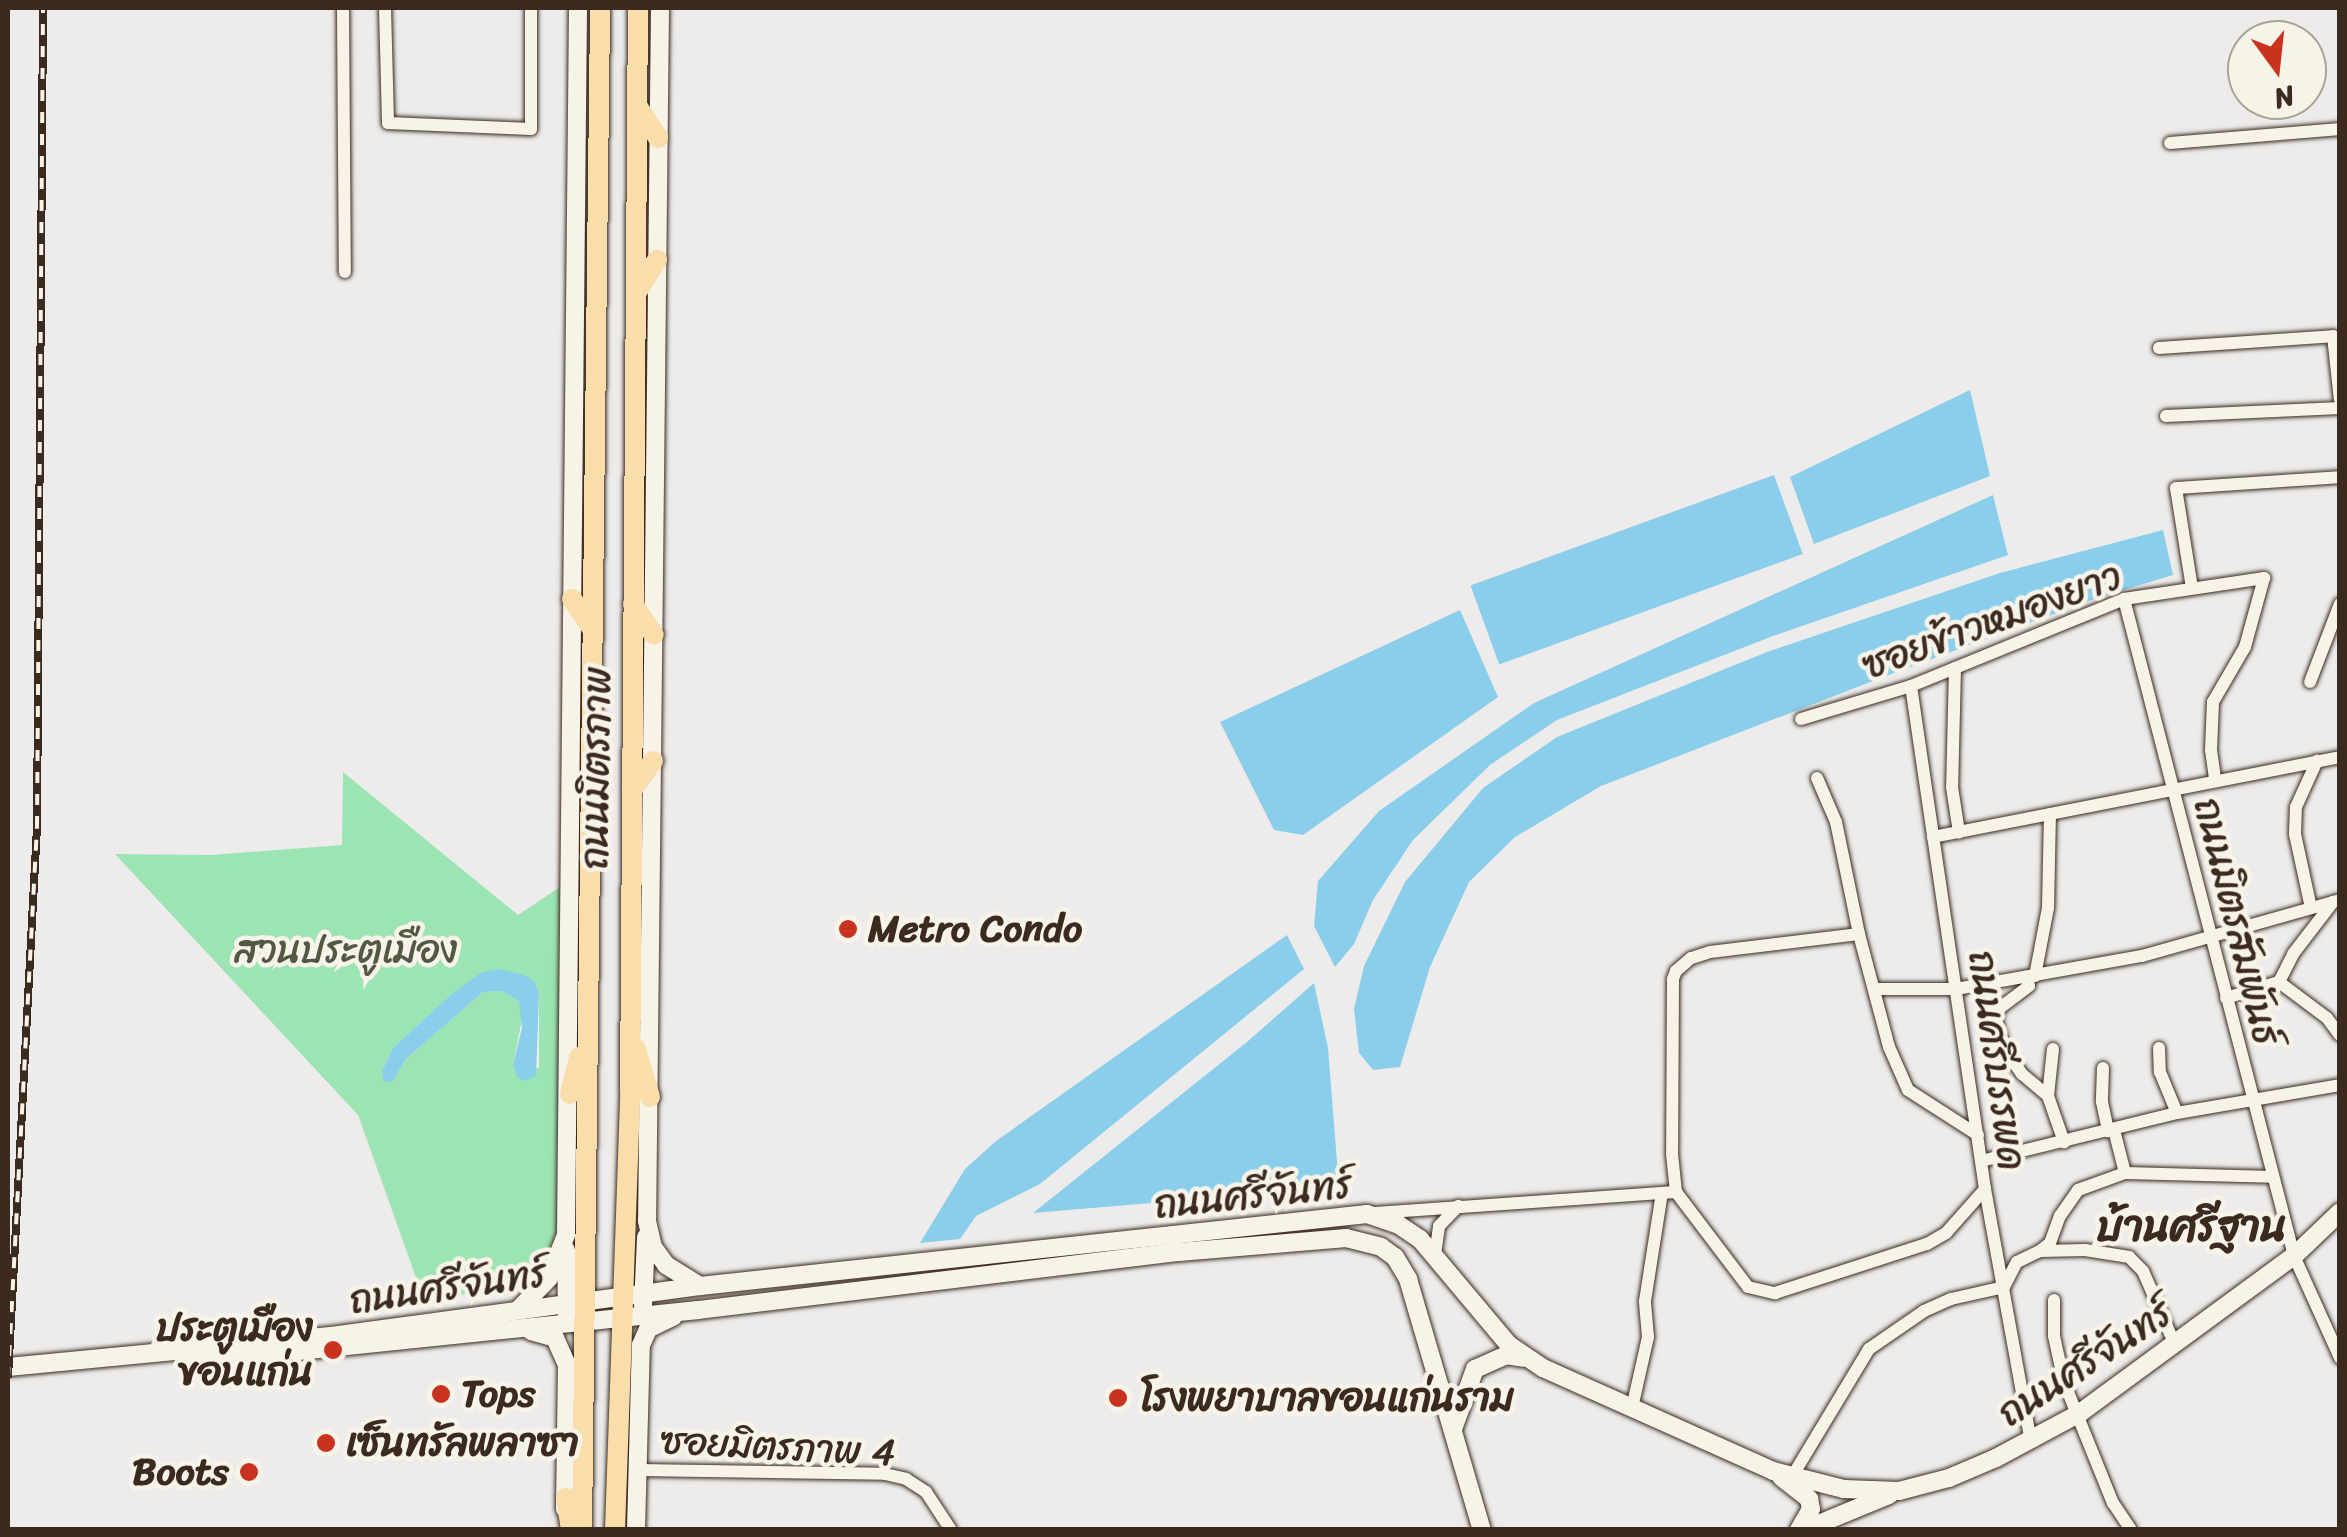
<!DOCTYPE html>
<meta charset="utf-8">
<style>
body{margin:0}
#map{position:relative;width:2347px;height:1537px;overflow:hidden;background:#edeceb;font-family:Sriracha,"Playpen Sans Thai",sans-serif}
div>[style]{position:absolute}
.green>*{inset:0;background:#9ce4b3}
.water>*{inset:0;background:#8aceeb;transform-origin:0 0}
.roads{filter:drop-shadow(0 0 2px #3b2a1e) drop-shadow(0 0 2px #3b2a1e)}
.minor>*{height:12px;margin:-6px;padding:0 6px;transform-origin:6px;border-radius:6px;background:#f7f3e8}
.secondary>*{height:18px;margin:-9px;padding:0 9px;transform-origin:9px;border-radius:9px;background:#f7f3e8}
.primary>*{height:20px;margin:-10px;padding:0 10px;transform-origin:10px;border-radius:10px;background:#f9deab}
.rail>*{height:8px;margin-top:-4px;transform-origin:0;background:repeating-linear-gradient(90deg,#f7f3e8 0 11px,#3b2a1e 0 22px);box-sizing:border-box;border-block:2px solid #3b2a1e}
.dots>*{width:28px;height:28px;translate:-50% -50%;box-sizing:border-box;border:5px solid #f7f3e8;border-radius:50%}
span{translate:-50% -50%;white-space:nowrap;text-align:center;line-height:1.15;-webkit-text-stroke:9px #f7f3e8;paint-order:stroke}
.street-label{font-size:38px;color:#3b2a1e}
.poi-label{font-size:38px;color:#3b2a1e;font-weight:700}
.left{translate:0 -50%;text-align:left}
.right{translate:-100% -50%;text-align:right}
.park-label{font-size:38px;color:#535843}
.quarter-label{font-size:42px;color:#3b2a1e;font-weight:700}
.frame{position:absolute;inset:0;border:10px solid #3b2a1e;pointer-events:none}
.north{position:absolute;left:2227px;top:20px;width:100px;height:100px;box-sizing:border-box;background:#f7f3e8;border:2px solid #aca397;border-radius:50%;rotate:165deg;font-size:28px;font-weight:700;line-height:40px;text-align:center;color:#3b2a1e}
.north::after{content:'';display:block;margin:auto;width:35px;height:45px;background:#c8321e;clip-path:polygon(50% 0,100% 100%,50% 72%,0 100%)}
</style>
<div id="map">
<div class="green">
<div style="clip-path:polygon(evenodd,343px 772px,518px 915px,563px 885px,558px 1229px,544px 1261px,508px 1288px,424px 1300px,358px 1115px,115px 854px,211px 855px,342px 845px,343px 772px,535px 982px,539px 993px,539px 1068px,513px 1065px,523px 1014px,519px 1001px,502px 991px,483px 992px,406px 1059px,393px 1081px,382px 1071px,393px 1048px,448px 997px,535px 982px)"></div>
</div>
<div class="water">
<div style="clip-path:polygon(1970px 390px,1990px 476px,1814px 544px,1790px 477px)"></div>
<div style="left:1774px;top:475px;width:84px;height:323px;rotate:70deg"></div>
<div style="clip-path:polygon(1993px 495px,2008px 555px,1773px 636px,1557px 720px,1490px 765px,1413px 840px,1373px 900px,1354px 944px,1335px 967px,1314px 926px,1318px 881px,1379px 811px,1534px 703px)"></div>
<div style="clip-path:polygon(2163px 530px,2173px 575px,2097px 598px,1891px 674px,1601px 786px,1515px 837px,1469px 882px,1430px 967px,1400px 1067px,1373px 1070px,1359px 1053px,1354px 1009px,1364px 966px,1405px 882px,1483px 788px,1557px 737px,1767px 652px,2000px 573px)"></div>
<div style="clip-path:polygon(1460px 610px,1498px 697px,1303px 835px,1274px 830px,1220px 722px)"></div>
<div style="clip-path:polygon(1287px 935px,1304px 969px,1040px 1184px,976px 1216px,960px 1239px,920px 1243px,965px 1169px,996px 1141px)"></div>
<div style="clip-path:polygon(499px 969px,524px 975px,535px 982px,539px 993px,536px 1076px,524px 1081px,517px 1077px,513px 1065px,522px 1028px,519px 1001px,502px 991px,483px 992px,406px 1059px,393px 1081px,384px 1082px,382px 1071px,393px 1048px,448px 997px,482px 972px)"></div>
<div style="clip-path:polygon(1314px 983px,1328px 1048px,1339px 1187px,1033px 1213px,1247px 1042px)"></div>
</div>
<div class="roads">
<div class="minor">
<div style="left:343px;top:8px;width:264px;rotate:89.6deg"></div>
<div style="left:385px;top:8px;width:115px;rotate:88.5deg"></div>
<div style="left:388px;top:123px;width:143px;rotate:2.4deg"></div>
<div style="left:531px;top:129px;width:121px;rotate:-90deg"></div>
<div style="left:2170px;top:143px;width:171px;rotate:-4.7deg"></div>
<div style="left:2159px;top:348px;width:174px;rotate:-3.9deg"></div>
<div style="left:2333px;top:336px;width:64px;rotate:83.8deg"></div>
<div style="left:2166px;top:416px;width:174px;rotate:-2.6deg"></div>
<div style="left:2192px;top:588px;width:101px;rotate:-99.1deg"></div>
<div style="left:2176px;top:488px;width:164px;rotate:-3.8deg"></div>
<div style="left:2124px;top:599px;width:679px;rotate:75.49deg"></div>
<div style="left:2294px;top:1256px;width:112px;rotate:65.7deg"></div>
<div style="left:1955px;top:668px;width:119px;rotate:91.4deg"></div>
<div style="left:1952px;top:787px;width:46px;rotate:81.2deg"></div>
<div style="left:2310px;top:682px;width:84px;rotate:-69deg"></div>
<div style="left:1911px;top:686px;width:508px;rotate:81.63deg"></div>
<div style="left:1985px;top:1189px;width:257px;rotate:79.7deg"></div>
<div style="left:1801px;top:719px;width:115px;rotate:-16.7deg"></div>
<div style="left:1911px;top:686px;width:230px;rotate:-22.2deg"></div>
<div style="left:2124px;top:599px;width:142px;rotate:-8.5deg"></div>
<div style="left:2264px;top:578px;width:72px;rotate:105.4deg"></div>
<div style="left:2245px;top:647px;width:64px;rotate:120.2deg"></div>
<div style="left:2213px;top:702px;width:48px;rotate:92.4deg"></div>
<div style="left:2211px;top:750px;width:30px;rotate:82deg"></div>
<div style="left:1817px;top:778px;width:48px;rotate:66.6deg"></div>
<div style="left:1836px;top:822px;width:114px;rotate:78.4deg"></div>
<div style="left:1933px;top:837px;width:415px;rotate:-11.1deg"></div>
<div style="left:2311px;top:908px;width:76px;rotate:-102.2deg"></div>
<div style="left:2295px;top:834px;width:27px;rotate:-88deg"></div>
<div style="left:2296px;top:807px;width:51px;rotate:-65.5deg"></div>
<div style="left:2035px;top:976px;width:69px;rotate:-79.2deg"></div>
<div style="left:2048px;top:908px;width:94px;rotate:-88.8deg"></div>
<div style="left:2027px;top:977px;width:9px;rotate:77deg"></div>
<div style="left:2029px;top:986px;width:38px;rotate:143deg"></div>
<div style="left:1999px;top:1009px;width:11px;rotate:105deg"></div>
<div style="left:1996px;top:1020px;width:30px;rotate:73deg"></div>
<div style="left:2005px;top:1049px;width:30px;rotate:56deg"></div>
<div style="left:2022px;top:1074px;width:34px;rotate:40deg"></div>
<div style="left:2279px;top:982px;width:60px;rotate:36.9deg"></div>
<div style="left:2327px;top:1018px;width:21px;rotate:53deg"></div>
<div style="left:1875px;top:989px;width:81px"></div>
<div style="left:1956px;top:989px;width:189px;rotate:-10.1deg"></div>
<div style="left:2142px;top:956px;width:206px;rotate:-15.8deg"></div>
<div style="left:2226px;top:998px;width:55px;rotate:-16.8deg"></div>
<div style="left:2279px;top:982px;width:31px;rotate:-63deg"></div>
<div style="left:2293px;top:954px;width:66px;rotate:-52.4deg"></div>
<div style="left:2159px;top:1048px;width:24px;rotate:88deg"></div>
<div style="left:2160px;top:1072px;width:44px;rotate:67.5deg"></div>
<div style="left:2053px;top:1049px;width:47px;rotate:96.1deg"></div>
<div style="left:2048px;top:1096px;width:49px;rotate:70.8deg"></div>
<div style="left:2103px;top:1068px;width:34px;rotate:92deg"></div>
<div style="left:2102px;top:1102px;width:30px;rotate:78deg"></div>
<div style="left:1978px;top:1135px;width:83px;rotate:-147.3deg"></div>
<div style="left:1908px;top:1090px;width:47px;rotate:-113.8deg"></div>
<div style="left:1889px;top:1047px;width:117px;rotate:-104.9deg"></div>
<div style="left:1859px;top:934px;width:150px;rotate:173.1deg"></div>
<div style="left:1710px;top:952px;width:20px;rotate:162deg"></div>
<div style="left:1691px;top:958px;width:20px;rotate:139deg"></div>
<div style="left:1676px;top:971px;width:9px;rotate:111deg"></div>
<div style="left:1673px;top:979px;width:175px;rotate:90.3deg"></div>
<div style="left:1672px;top:1154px;width:38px;rotate:84deg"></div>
<div style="left:1676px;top:1192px;width:119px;rotate:52.8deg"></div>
<div style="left:1748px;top:1287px;width:28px;rotate:13deg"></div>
<div style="left:1775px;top:1293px;width:160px;rotate:-17.9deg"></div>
<div style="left:1927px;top:1244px;width:22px;rotate:-30deg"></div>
<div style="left:1946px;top:1233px;width:59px;rotate:-48.4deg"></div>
<div style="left:1981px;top:1161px;width:202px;rotate:-13.8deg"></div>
<div style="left:2177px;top:1113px;width:165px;rotate:-9.7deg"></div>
<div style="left:2125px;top:1173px;width:148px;rotate:1.5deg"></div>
<div style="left:1374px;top:1213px;width:303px;rotate:-4deg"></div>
<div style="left:2040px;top:1251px;width:13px;rotate:-39deg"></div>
<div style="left:2050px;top:1243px;width:29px;rotate:-70deg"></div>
<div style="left:2060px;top:1216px;width:32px;rotate:-55deg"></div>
<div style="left:2078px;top:1190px;width:50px;rotate:-19.9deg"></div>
<div style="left:2125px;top:1173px;width:44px;rotate:-104.3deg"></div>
<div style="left:1435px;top:1255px;width:29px;rotate:-82deg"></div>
<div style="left:1439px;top:1226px;width:28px;rotate:-46deg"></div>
<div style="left:2054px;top:1300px;width:36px;rotate:90deg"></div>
<div style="left:2054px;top:1336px;width:47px;rotate:77.7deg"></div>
<div style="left:2064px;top:1382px;width:131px;rotate:68deg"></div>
<div style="left:2113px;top:1503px;width:32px;rotate:56deg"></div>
<div style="left:1632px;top:1408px;width:73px;rotate:-77.3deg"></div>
<div style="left:1648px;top:1337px;width:36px;rotate:-95deg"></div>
<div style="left:1645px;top:1301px;width:109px;rotate:-81.1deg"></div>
<div style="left:639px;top:1470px;width:246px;rotate:0.9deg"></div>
<div style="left:885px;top:1474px;width:22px;rotate:13deg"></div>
<div style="left:906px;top:1479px;width:24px;rotate:33deg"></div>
<div style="left:926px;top:1492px;width:45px;rotate:56.7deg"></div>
<div style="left:1793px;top:1475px;width:147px;rotate:-58.9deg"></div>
<div style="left:1869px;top:1349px;width:67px;rotate:-34.6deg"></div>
<div style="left:1924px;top:1311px;width:30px;rotate:-24deg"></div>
<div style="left:1951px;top:1299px;width:54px;rotate:-12.8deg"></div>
<div style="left:2004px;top:1287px;width:28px;rotate:-63deg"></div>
<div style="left:2017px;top:1262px;width:25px;rotate:-26deg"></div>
<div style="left:2040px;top:1251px;width:45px;rotate:-1.3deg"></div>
<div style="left:2085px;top:1250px;width:45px;rotate:9deg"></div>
<div style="left:2129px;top:1257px;width:20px;rotate:45deg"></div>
<div style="left:2143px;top:1271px;width:81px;rotate:66.6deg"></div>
</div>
<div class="secondary">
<div style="left:660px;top:8px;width:1213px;rotate:90.61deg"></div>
<div style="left:647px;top:1221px;width:27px;rotate:77deg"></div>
<div style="left:653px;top:1247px;width:22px;rotate:54deg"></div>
<div style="left:666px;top:1265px;width:40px;rotate:32deg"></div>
<div style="left:566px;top:1250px;width:64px;rotate:89.1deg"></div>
<div style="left:643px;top:1306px;width:69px;rotate:-87.5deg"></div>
<div style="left:519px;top:1309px;width:43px;rotate:-45.9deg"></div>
<div style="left:549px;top:1278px;width:46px;rotate:-68.4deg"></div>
<div style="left:566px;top:1235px;width:1227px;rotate:-89.44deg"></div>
<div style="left:531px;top:1331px;width:25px;rotate:16deg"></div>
<div style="left:555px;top:1338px;width:30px;rotate:66deg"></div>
<div style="left:567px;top:1365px;width:144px;rotate:90.8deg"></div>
<div style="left:192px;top:1362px;width:509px;rotate:-5.87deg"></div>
<div style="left:698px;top:1310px;width:484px;rotate:-6.9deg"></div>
<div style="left:1179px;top:1252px;width:168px;rotate:-4.8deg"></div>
<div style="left:1346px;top:1238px;width:36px;rotate:14deg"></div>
<div style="left:1381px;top:1247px;width:17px;rotate:36deg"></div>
<div style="left:1395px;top:1257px;width:26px;rotate:59deg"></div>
<div style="left:1408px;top:1279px;width:262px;rotate:73.6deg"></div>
<div style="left:8px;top:1367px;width:324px;rotate:-5.5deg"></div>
<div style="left:331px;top:1336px;width:372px;rotate:-7.7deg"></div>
<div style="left:700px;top:1286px;width:671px;rotate:-6.16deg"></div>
<div style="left:1367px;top:1214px;width:34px;rotate:19deg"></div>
<div style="left:1399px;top:1225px;width:25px;rotate:34deg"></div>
<div style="left:1420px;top:1239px;width:138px;rotate:50deg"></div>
<div style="left:1509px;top:1345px;width:41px;rotate:34.1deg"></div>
<div style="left:1543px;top:1368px;width:252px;rotate:24.1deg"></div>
<div style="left:1773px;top:1471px;width:73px;rotate:14.2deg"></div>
<div style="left:1844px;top:1489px;width:55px;rotate:2.1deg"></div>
<div style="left:1899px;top:1491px;width:52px;rotate:-14.6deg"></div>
<div style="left:1949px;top:1478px;width:51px;rotate:-23.1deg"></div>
<div style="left:1996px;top:1458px;width:95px;rotate:-28.2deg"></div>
<div style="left:2080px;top:1413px;width:265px;rotate:-36.3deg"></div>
<div style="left:2294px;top:1256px;width:64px;rotate:-43.7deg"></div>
<div style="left:1453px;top:1429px;width:64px;rotate:-69.9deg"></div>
<div style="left:1475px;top:1369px;width:34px;rotate:-24deg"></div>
<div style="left:1506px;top:1355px;width:18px;rotate:9deg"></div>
<div style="left:1781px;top:1477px;width:36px;rotate:38deg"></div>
<div style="left:1809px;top:1499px;width:10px;rotate:79deg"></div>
<div style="left:1811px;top:1509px;width:24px;rotate:120deg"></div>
<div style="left:636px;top:1530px;width:185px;rotate:-88.5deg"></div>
<div style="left:641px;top:1345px;width:17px;rotate:-66deg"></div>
<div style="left:648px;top:1329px;width:28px;rotate:-26deg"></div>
<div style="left:1804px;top:1530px;width:92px;rotate:-22.4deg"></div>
</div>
<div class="primary">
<div style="left:638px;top:107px;width:37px;rotate:57deg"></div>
<div style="left:637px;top:292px;width:38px;rotate:-58deg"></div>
<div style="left:572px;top:599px;width:34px;rotate:56deg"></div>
<div style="left:633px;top:604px;width:37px;rotate:56deg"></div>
<div style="left:632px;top:790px;width:36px;rotate:-54deg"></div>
<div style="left:636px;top:1049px;width:50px;rotate:73.7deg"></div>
<div style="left:570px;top:1094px;width:38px;rotate:-76deg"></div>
<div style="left:566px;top:1498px;width:32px;rotate:81deg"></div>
<div style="left:582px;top:1530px;width:1522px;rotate:-89.32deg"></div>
<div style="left:615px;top:1530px;width:439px;rotate:-88deg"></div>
<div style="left:630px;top:1091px;width:1083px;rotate:-89.58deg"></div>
</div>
</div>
<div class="rail">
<div style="left:8px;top:1378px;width:552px;rotate:-86.99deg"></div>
<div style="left:37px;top:827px;width:819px;rotate:-89.58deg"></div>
</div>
<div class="dots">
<div style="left:848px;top:929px;background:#c8321e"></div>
<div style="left:333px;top:1350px;background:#c8321e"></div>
<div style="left:441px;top:1394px;background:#c8321e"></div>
<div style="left:1118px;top:1398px;background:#c8321e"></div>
<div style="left:326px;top:1443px;background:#c8321e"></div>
<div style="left:249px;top:1472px;background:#c8321e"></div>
</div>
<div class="street-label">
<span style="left:1992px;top:621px;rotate:-20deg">ซอยข้าวหมองยาว</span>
<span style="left:596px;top:768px;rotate:-89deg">ถนนมิตรภาพ</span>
<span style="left:2237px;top:921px;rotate:76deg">ถนนมิตรสัมพันธ์</span>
<span style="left:1997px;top:1060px;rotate:82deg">ถนนศรีบรรพด</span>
<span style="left:1253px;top:1195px;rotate:-6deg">ถนนศรีจันทร์</span>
<span style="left:448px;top:1287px;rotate:-8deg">ถนนศรีจันทร์</span>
<span style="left:2085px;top:1363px;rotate:-33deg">ถนนศรีจันทร์</span>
<span style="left:778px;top:1447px;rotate:3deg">ซอยมิตรภาพ 4</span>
</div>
<div class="poi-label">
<span class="left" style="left:868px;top:929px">Metro Condo</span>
<span class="right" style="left:313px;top:1350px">ประตูเมือง<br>ขอนแก่น</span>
<span class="left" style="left:461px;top:1394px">Tops</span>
<span class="left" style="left:1140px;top:1398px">โรงพยาบาลขอนแก่นราม</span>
<span class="left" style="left:346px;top:1443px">เซ็นทรัลพลาซา</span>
<span class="right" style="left:229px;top:1472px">Boots</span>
</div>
<div class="park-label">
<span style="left:346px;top:950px">สวนประตูเมือง</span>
</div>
<div class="quarter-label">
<span style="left:2192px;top:1226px">บ้านศรีฐาน</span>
</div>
<div class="frame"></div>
<div class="north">N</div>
</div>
